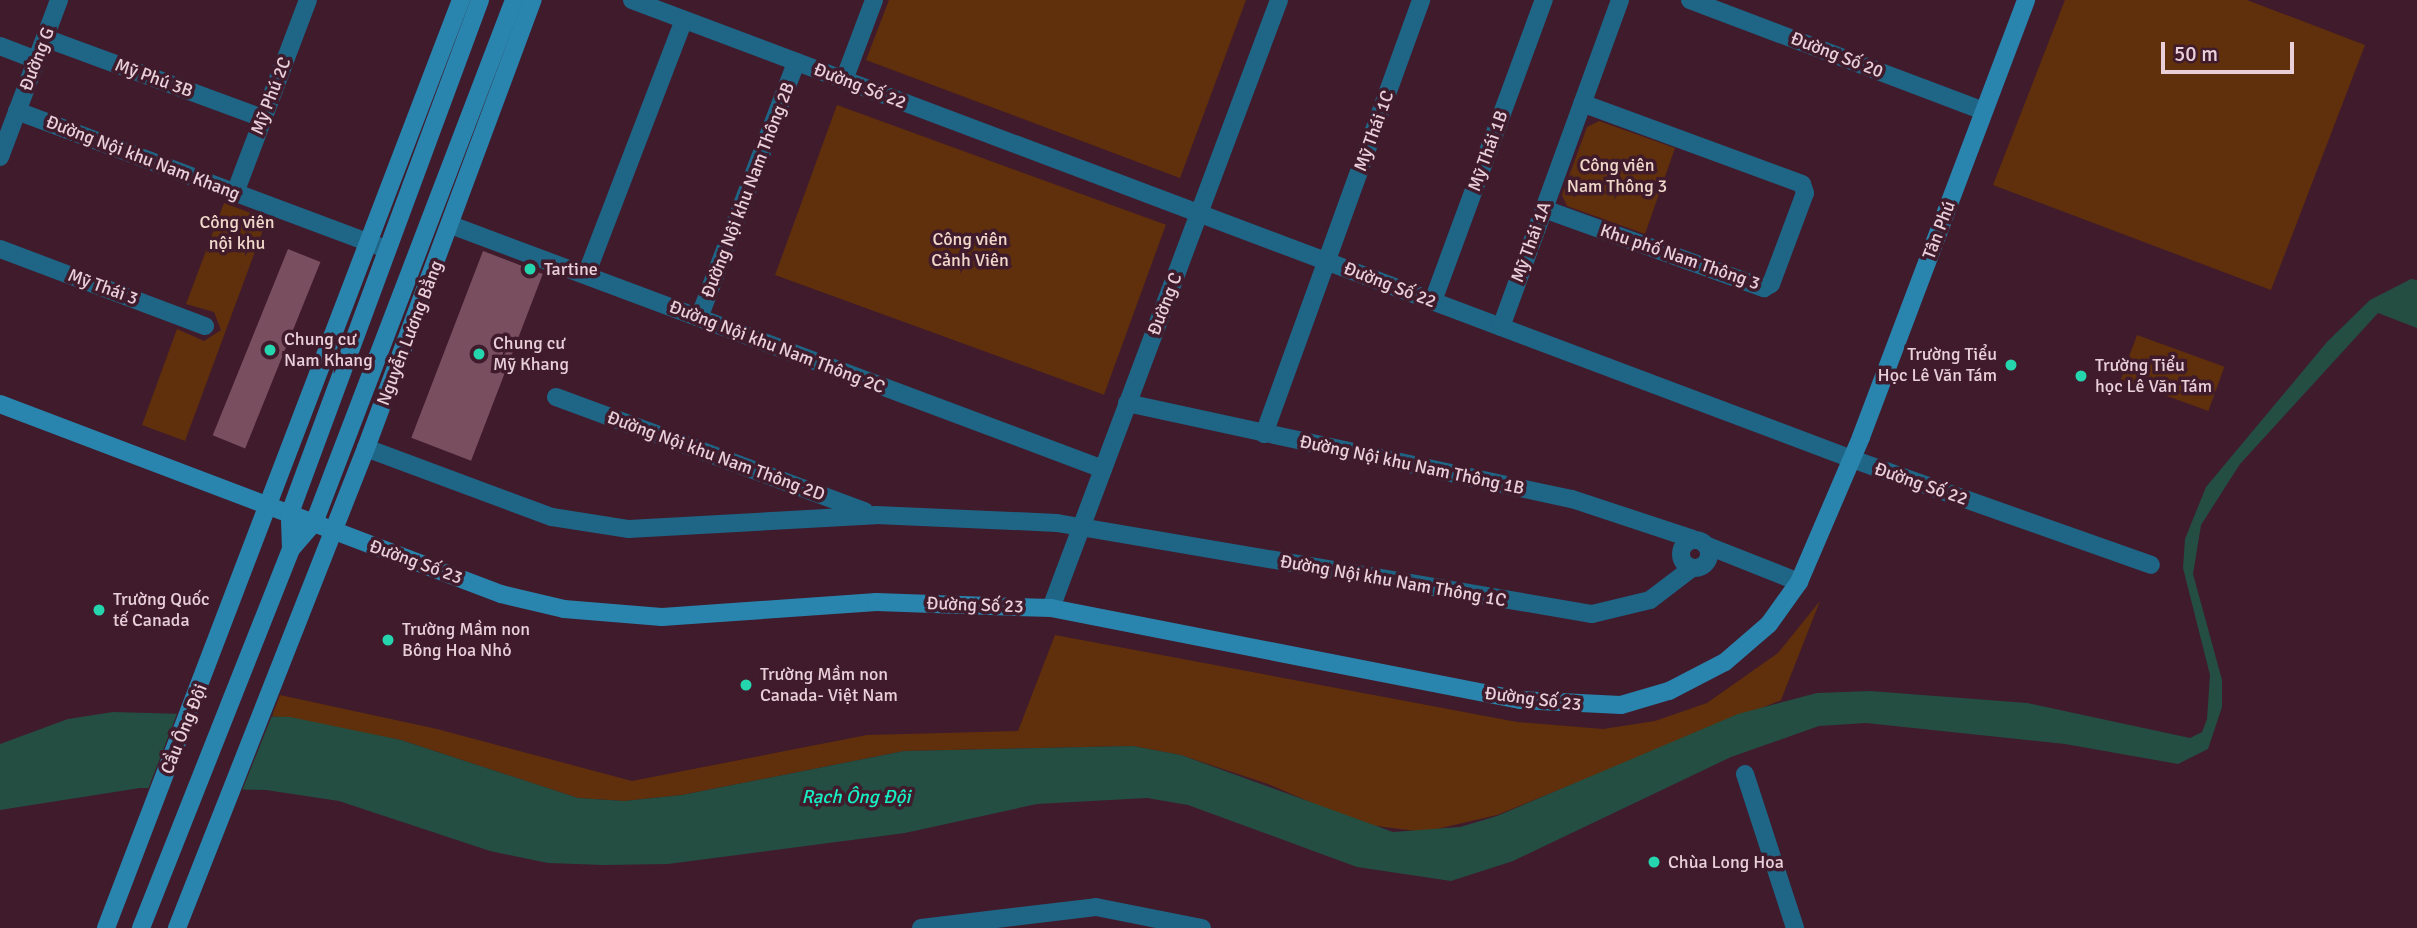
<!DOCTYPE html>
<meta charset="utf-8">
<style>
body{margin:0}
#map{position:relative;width:2417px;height:928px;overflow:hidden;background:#401b2c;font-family:Signika,sans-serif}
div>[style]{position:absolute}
.green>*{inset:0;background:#5f300b;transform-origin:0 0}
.water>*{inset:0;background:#234e41}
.pier>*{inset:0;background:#401b2c}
.building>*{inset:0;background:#794f60;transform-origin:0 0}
.street>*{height:18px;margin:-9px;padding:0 9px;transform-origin:9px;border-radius:9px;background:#1e6586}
.street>.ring{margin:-9px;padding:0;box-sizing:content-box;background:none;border:18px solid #1e6586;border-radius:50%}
.secondary>*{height:18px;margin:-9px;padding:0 9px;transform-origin:9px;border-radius:9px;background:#2984ae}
.dots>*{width:19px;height:19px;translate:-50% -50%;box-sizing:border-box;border:4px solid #401b2c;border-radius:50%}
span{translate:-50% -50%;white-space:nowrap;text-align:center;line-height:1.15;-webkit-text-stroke:7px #401b2c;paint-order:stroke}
.street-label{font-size:18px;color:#e8cfd8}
.park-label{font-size:18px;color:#efd7c9}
.poi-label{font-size:18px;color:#e8cfd8}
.left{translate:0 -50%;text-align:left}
.right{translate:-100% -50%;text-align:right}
.water-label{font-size:19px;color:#15efc3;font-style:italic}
.scale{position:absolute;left:2161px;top:42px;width:133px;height:32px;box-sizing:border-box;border:4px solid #e8cfd8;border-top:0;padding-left:9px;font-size:21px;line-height:24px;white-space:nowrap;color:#e8cfd8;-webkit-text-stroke:5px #401b2c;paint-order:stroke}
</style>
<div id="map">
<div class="green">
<div style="clip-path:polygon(889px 0,1246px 0,1180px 178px,866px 60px)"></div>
<div style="clip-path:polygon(2065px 0,2247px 0,2365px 45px,2271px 290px,1993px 185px)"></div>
<div style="left:837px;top:105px;width:350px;height:181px;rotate:20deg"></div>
<div style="clip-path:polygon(1599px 121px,1675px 148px,1645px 234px,1567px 206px,1562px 195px,1587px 127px)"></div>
<div style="clip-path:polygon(224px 203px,267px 219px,185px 441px,142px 425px,177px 329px,204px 341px,221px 330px,214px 312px,186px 304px)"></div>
<div style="left:2137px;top:335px;width:93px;height:47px;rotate:20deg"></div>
<div style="clip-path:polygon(1820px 601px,1781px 700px,1497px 815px,1424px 832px,1361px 824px,1268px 784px,1181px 755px,1133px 746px,904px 751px,682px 795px,624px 801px,578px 798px,401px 740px,272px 716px,280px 695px,437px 729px,632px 781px,867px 735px,1018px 731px,1055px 635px,1517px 722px,1603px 729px,1655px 721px,1707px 703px,1778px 653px)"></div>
</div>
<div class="water">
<div style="clip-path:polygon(2411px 279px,2417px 280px,2417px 328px,2378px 313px,2240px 464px,2201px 525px,2193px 574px,2222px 680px,2222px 707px,2208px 749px,2178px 764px,2065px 744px,1866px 723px,1819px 726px,1731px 757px,1513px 861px,1451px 881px,1357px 867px,1188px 805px,1147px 798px,1037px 804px,905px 833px,668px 864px,604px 865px,548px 863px,490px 851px,339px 801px,266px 790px,140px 788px,0 810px,0 744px,68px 719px,113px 712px,290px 717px,401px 740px,578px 798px,624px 801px,682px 795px,904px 751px,1133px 746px,1181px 755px,1393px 832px,1460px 827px,1497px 816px,1738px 714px,1817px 693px,1870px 691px,2027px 703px,2190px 738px,2202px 732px,2207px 719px,2210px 675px,2183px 568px,2185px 539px,2206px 487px,2327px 342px,2370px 300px)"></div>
</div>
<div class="pier">
<div style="clip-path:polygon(178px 711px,273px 713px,241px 793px,147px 792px)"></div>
</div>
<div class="building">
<div style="left:288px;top:249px;width:35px;height:201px;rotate:22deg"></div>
<div style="left:483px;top:251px;width:64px;height:200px;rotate:21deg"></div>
</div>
<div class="street">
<div style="left:632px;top:0;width:1303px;rotate:20.62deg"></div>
<div style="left:1852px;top:459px;width:317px;rotate:19.5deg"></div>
<div style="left:1690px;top:0;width:314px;rotate:20.7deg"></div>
<div style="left:45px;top:38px;width:232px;rotate:20.2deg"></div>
<div style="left:0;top:46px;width:39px;rotate:21deg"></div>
<div style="left:844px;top:80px;width:85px;rotate:-69.4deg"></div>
<div style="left:17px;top:111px;width:395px;rotate:20.5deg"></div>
<div style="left:0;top:157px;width:168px;rotate:-69.4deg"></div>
<div style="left:235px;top:193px;width:206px;rotate:-69.3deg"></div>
<div style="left:1544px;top:209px;width:234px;rotate:19.8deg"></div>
<div style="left:1764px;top:288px;width:8px;rotate:-30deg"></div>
<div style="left:1771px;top:284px;width:97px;rotate:-69.5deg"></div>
<div style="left:1805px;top:193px;width:9px;rotate:-108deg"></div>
<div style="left:1802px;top:184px;width:234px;rotate:-159.8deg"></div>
<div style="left:451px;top:225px;width:696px;rotate:20.52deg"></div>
<div style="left:0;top:249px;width:219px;rotate:20.6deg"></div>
<div style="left:586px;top:275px;width:273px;rotate:-69deg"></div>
<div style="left:1433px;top:301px;width:321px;rotate:-69.8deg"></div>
<div style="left:699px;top:318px;width:274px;rotate:-69.2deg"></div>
<div style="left:1501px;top:327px;width:348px;rotate:-70deg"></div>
<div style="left:556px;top:397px;width:329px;rotate:20.3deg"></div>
<div style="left:1127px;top:403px;width:455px;rotate:12.2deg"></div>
<div style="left:1572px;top:499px;width:127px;rotate:18.3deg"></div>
<div style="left:1264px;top:434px;width:462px;rotate:-70.1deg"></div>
<div style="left:366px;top:448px;width:198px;rotate:20.4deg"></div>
<div style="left:552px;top:517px;width:78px;rotate:8.9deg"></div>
<div style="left:629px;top:529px;width:247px;rotate:-3.2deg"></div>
<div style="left:876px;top:515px;width:181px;rotate:2.5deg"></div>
<div style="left:1057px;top:523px;width:543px;rotate:9.65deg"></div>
<div style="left:1592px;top:614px;width:60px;rotate:-13.6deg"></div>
<div style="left:1650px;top:600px;width:53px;rotate:-37.3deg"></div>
<div class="ring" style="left:1681px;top:540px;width:10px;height:10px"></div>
<div style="left:1708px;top:546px;width:98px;rotate:21.6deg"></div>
<div style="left:1051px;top:608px;width:649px;rotate:-69.44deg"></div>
<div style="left:1745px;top:774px;width:162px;rotate:72deg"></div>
<div style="left:921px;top:928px;width:176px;rotate:-6.8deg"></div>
<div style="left:1096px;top:907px;width:108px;rotate:11.2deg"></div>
</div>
<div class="secondary">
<div style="left:0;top:404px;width:536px;rotate:20.77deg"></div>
<div style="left:501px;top:594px;width:65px;rotate:13.4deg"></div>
<div style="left:564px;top:609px;width:98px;rotate:4.7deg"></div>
<div style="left:662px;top:617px;width:215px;rotate:-4deg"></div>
<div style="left:876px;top:602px;width:175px;rotate:2deg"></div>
<div style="left:1051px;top:608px;width:478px;rotate:11.1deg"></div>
<div style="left:1520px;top:700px;width:101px;rotate:2.8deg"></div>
<div style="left:1621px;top:705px;width:50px;rotate:-16.3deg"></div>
<div style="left:1669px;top:691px;width:63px;rotate:-27.4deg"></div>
<div style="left:1725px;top:662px;width:58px;rotate:-40.8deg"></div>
<div style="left:1769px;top:624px;width:52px;rotate:-54.5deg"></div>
<div style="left:1799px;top:582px;width:158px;rotate:-66.8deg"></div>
<div style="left:1861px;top:437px;width:467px;rotate:-69.3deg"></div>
<div style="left:291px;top:549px;width:36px;rotate:-92deg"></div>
<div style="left:290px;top:513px;width:547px;rotate:-69.68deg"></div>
<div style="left:106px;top:928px;width:994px;rotate:-69.07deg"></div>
<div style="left:141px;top:928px;width:408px;rotate:-68.4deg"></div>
<div style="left:291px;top:549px;width:35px;rotate:-49deg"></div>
<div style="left:314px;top:523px;width:560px;rotate:-69.07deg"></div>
<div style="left:177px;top:928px;width:516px;rotate:-68.51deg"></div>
<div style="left:366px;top:448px;width:478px;rotate:-69.6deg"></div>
</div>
<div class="dots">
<div style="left:530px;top:269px;background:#25d5ae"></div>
<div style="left:270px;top:350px;background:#25d5ae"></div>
<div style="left:479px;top:354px;background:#25d5ae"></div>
<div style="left:2011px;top:365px;background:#25d5ae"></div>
<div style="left:2081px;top:376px;background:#25d5ae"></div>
<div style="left:99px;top:610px;background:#25d5ae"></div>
<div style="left:388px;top:640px;background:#25d5ae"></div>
<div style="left:746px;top:685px;background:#25d5ae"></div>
<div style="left:1654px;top:862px;background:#25d5ae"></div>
</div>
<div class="street-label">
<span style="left:1837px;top:55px;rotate:21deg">Đường Số 20</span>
<span style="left:37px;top:59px;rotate:-69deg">Đường G</span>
<span style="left:154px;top:78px;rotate:20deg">Mỹ Phú 3B</span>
<span style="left:860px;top:86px;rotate:21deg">Đường Số 22</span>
<span style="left:271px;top:96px;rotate:-69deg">Mỹ Phú 2C</span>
<span style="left:1374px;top:131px;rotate:-70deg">Mỹ Thái 1C</span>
<span style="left:1488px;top:151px;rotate:-70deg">Mỹ Thái 1B</span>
<span style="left:143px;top:158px;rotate:21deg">Đường Nội khu Nam Khang</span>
<span style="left:748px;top:190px;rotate:-69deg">Đường Nội khu Nam Thông 2B</span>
<span style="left:1939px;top:230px;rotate:-69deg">Tân Phú</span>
<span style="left:1531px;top:242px;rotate:-70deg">Mỹ Thái 1A</span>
<span style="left:1680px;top:257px;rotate:19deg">Khu phố Nam Thông 3</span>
<span style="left:1390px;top:285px;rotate:21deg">Đường Số 22</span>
<span style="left:103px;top:287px;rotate:20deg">Mỹ Thái 3</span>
<span style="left:1165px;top:304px;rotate:-69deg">Đường C</span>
<span style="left:410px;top:333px;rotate:-69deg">Nguyễn Lương Bằng</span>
<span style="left:777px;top:347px;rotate:21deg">Đường Nội khu Nam Thông 2C</span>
<span style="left:716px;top:456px;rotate:20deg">Đường Nội khu Nam Thông 2D</span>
<span style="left:1412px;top:465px;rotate:12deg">Đường Nội khu Nam Thông 1B</span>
<span style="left:1921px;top:484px;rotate:19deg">Đường Số 22</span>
<span style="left:416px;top:562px;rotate:20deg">Đường Số 23</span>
<span style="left:1393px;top:581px;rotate:10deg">Đường Nội khu Nam Thông 1C</span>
<span style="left:975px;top:605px;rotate:2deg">Đường Số 23</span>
<span style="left:1533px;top:699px;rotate:7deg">Đường Số 23</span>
<span style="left:184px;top:729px;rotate:-68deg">Cầu Ông Đội</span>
</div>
<div class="park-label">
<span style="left:1617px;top:176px">Công viên<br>Nam Thông 3</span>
<span style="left:237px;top:233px">Công viên<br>nội khu</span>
<span style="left:970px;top:250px">Công viên<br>Cảnh Viên</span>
</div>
<div class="poi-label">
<span class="left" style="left:544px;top:269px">Tartine</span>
<span class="left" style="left:284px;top:350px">Chung cư<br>Nam Khang</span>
<span class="left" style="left:493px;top:354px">Chung cư<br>Mỹ Khang</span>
<span class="right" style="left:1997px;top:365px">Trường Tiểu<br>Học Lê Văn Tám</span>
<span class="left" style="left:2095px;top:376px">Trường Tiểu<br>học Lê Văn Tám</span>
<span class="left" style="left:113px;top:610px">Trường Quốc<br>tế Canada</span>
<span class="left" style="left:402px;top:640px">Trường Mầm non<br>Bông Hoa Nhỏ</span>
<span class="left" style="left:760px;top:685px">Trường Mầm non<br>Canada- Việt Nam</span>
<span class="left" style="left:1668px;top:862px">Chùa Long Hoa</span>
</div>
<div class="water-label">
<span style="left:856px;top:798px">Rạch Ông Đội</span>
</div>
<div class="scale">50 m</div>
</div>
